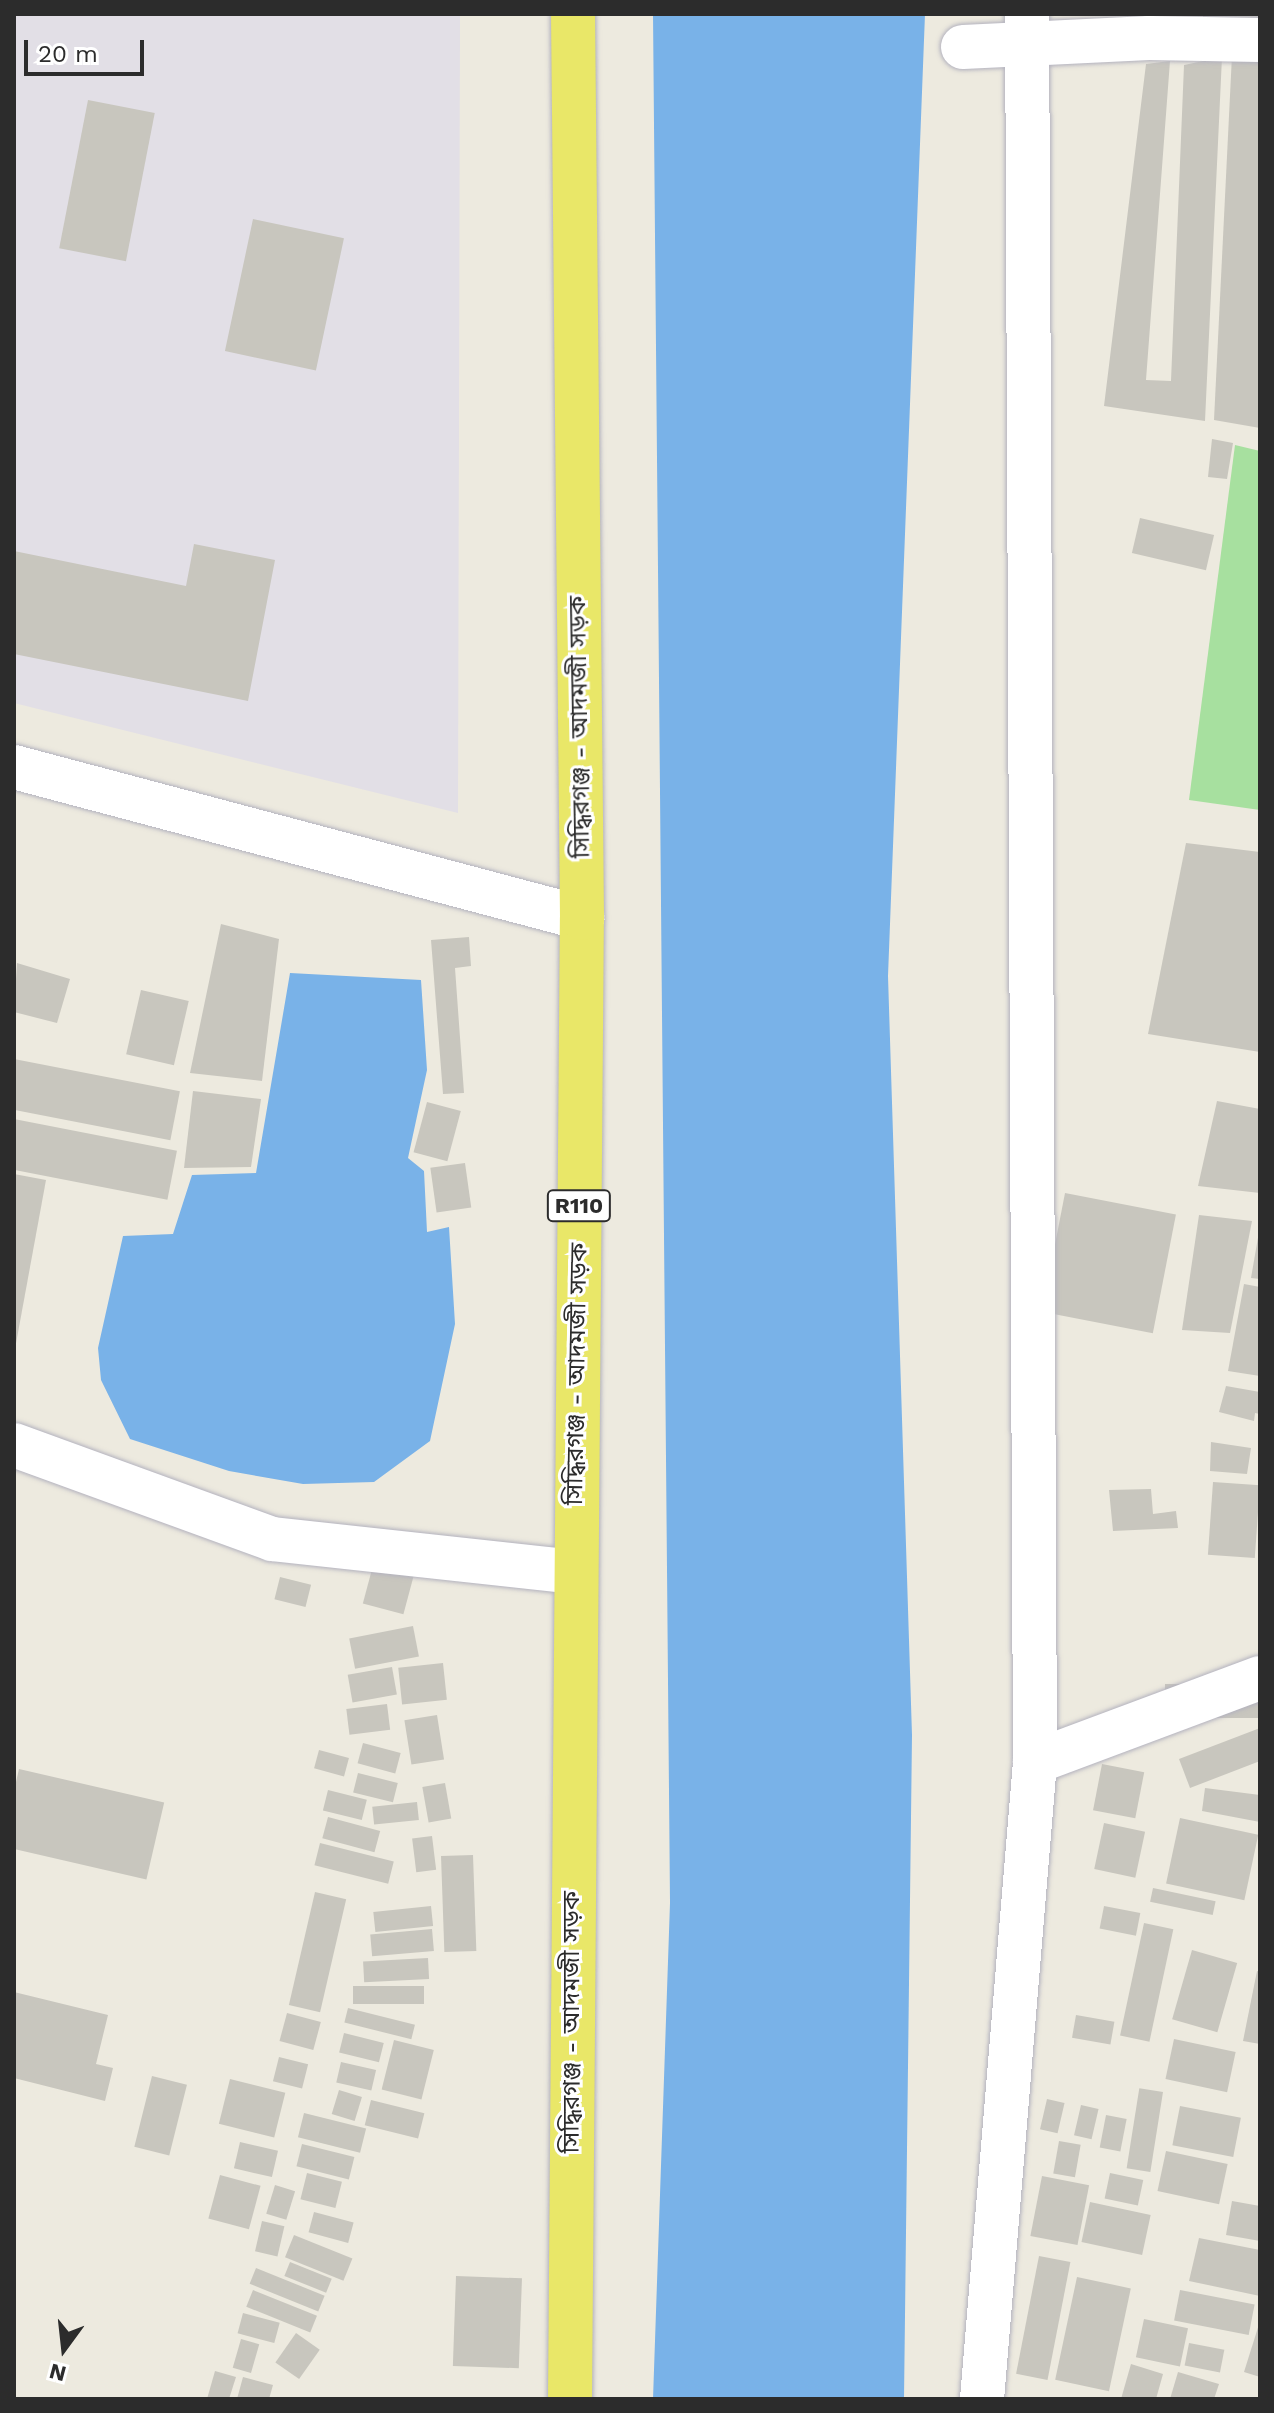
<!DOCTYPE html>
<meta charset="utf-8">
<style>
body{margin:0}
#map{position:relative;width:1274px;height:2413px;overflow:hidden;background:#edeadf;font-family:"Work Sans","Noto Sans Bengali",sans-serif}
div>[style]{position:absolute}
.industrial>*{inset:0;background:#e2dfe6}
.green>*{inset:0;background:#a7e09f}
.water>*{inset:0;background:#79b2e8}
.building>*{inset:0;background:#c8c6be;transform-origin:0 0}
.roads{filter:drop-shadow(0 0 2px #b3b2be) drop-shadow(0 0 2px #b3b2be)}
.street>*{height:44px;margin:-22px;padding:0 22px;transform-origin:22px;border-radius:22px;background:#fff}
.primary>*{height:44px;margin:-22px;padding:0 22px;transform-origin:22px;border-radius:22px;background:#e9e768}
span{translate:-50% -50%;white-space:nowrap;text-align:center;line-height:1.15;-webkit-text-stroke:6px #fff;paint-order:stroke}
.shield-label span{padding:2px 6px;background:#fff;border:2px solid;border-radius:6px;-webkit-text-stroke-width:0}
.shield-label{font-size:22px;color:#2c2c2c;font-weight:700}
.street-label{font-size:24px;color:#2c2c2c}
.frame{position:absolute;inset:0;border:16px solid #2c2c2c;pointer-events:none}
.north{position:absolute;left:24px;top:2309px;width:80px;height:80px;-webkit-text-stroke:6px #fff;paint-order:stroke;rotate:195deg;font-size:22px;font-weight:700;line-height:32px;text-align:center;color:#2c2c2c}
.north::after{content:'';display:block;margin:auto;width:28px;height:36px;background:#2c2c2c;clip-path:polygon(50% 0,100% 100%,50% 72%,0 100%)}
.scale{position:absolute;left:24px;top:40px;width:120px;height:36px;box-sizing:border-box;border:4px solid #2c2c2c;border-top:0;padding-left:10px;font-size:24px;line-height:28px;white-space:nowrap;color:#2c2c2c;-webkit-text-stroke:6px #fff;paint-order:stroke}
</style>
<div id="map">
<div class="industrial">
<div style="clip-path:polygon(14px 14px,460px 14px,458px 813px,14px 703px)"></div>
</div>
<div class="green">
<div style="clip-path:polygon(1235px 445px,1260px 451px,1260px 810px,1189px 800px)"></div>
</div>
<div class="water">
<div style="clip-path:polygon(653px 14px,925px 14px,888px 976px,912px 1735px,904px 2399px,653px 2399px,670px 1903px)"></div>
<div style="clip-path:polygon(290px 973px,421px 980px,427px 1070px,408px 1158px,424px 1171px,427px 1232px,449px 1227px,455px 1324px,430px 1441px,374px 1482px,303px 1484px,229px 1471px,130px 1439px,101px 1380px,98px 1348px,123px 1236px,173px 1234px,192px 1175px,256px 1173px)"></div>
</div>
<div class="building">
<div style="clip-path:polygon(1203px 14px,1260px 14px,1260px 27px,1203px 20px)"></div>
<div style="clip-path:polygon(1232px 55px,1260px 57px,1260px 428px,1214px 420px)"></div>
<div style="clip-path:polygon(1222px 57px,1205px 421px,1104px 406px,1146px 64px,1170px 61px,1146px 380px,1171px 381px,1184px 65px)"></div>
<div style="left:88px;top:100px;width:68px;height:151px;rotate:11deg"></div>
<div style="left:253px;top:219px;width:93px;height:135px;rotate:12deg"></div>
<div style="clip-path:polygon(1212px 439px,1233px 443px,1227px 479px,1208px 477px)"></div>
<div style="left:1140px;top:518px;width:76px;height:36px;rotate:13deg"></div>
<div style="clip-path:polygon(194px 544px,275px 560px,248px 701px,14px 654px,14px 551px,186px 586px)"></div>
<div style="clip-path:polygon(1186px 843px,1260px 852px,1260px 1052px,1148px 1034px)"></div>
<div style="clip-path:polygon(221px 924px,279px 939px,262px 1081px,190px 1073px)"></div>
<div style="clip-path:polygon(469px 937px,471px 966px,455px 968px,464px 1093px,443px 1094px,431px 940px)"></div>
<div style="clip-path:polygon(17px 963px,70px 979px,57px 1023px,14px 1012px)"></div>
<div style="left:141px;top:990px;width:49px;height:66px;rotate:13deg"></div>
<div style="left:14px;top:1059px;width:169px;height:50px;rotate:11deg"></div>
<div style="clip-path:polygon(193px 1091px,261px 1099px,251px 1167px,184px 1168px)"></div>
<div style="clip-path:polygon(1217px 1101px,1260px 1109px,1260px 1193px,1198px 1186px)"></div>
<div style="left:427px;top:1102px;width:35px;height:52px;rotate:15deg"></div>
<div style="left:14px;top:1119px;width:166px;height:50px;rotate:11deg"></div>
<div style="left:465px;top:1163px;width:45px;height:35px;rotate:82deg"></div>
<div style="clip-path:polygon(14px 1174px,46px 1180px,15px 1349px,14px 1349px)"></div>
<div style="left:1065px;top:1193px;width:113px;height:121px;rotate:11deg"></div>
<div style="clip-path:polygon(1199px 1215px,1252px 1221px,1230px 1333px,1182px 1330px)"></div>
<div style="clip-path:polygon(1260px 1226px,1260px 1279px,1251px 1278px)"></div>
<div style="clip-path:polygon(1244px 1284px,1260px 1287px,1260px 1376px,1228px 1371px)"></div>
<div style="clip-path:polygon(1226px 1386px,1260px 1392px,1260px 1414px,1255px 1413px,1254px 1421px,1219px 1412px)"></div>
<div style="clip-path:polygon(1211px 1442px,1251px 1448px,1247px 1474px,1210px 1471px)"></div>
<div style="left:1213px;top:1482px;width:47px;height:73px;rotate:4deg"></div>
<div style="clip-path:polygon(1151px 1489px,1153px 1514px,1176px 1511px,1178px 1528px,1113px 1531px,1109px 1490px)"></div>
<div style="left:375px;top:1558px;width:42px;height:47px;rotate:15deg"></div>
<div style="left:280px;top:1577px;width:32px;height:23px;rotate:14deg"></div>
<div style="left:413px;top:1626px;width:31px;height:65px;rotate:79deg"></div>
<div style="left:443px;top:1663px;width:37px;height:45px;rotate:84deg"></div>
<div style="left:392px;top:1667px;width:28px;height:45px;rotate:80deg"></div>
<div style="left:1260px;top:1684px;width:34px;height:95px;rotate:90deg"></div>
<div style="left:387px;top:1704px;width:26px;height:41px;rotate:83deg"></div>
<div style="left:437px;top:1715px;width:45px;height:33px;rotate:81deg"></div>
<div style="clip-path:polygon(1260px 1728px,1260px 1761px,1190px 1788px,1179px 1759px)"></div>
<div style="left:363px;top:1743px;width:39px;height:21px;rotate:15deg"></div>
<div style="left:319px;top:1750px;width:31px;height:19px;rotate:15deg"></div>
<div style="left:1102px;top:1764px;width:43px;height:47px;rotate:11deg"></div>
<div style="left:19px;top:1769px;width:149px;height:79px;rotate:13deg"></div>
<div style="left:358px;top:1773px;width:41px;height:20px;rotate:14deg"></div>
<div style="left:445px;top:1783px;width:36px;height:23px;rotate:80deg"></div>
<div style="clip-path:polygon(1205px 1788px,1260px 1795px,1260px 1822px,1202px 1811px)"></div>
<div style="left:328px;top:1790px;width:40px;height:21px;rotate:14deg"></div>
<div style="left:417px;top:1802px;width:18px;height:45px;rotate:84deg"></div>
<div style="left:328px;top:1817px;width:54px;height:22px;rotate:15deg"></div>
<div style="left:1180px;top:1818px;width:80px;height:67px;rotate:12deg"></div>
<div style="left:1104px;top:1823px;width:42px;height:47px;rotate:12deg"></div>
<div style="left:432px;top:1836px;width:34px;height:20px;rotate:83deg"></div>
<div style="left:320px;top:1843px;width:76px;height:23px;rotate:14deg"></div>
<div style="left:473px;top:1855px;width:96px;height:32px;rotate:88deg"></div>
<div style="left:1153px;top:1888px;width:64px;height:14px;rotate:12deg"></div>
<div style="left:315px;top:1892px;width:32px;height:116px;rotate:13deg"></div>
<div style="left:431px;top:1906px;width:20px;height:58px;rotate:84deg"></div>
<div style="left:1104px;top:1906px;width:37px;height:23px;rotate:11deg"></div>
<div style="left:1144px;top:1923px;width:30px;height:115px;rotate:12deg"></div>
<div style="left:432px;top:1929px;width:22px;height:62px;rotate:85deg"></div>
<div style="left:1192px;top:1950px;width:47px;height:72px;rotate:16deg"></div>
<div style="left:428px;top:1958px;width:21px;height:65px;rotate:87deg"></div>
<div style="clip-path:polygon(1257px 1971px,1260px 1972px,1260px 2044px,1243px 2041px)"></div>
<div style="left:353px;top:1986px;width:71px;height:18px"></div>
<div style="clip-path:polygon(14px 1992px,108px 2015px,96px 2064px,113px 2068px,105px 2101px,14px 2078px)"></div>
<div style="left:348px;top:2008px;width:69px;height:15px;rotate:14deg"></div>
<div style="left:287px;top:2013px;width:35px;height:29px;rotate:15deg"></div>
<div style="left:1076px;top:2015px;width:39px;height:23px;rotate:10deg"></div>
<div style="left:344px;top:2033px;width:41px;height:20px;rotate:14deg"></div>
<div style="left:1174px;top:2039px;width:63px;height:41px;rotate:12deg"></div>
<div style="left:394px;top:2040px;width:41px;height:51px;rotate:14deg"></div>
<div style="left:279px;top:2057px;width:30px;height:25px;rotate:14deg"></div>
<div style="left:341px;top:2062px;width:36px;height:21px;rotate:13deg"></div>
<div style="left:152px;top:2076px;width:36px;height:73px;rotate:14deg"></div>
<div style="left:230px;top:2079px;width:57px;height:46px;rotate:14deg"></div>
<div style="left:339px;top:2090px;width:24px;height:25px;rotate:17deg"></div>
<div style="left:1163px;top:2092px;width:81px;height:24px;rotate:99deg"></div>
<div style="left:1047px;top:2099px;width:18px;height:31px;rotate:13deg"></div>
<div style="left:371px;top:2100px;width:55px;height:26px;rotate:14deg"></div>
<div style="left:1081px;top:2105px;width:18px;height:31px;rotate:13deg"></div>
<div style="left:1180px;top:2106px;width:62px;height:40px;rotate:11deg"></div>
<div style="left:304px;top:2113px;width:64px;height:25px;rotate:14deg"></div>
<div style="left:1106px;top:2115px;width:21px;height:33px;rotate:11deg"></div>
<div style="left:1059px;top:2141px;width:22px;height:33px;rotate:10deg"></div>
<div style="left:240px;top:2142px;width:39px;height:27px;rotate:13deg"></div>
<div style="left:302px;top:2144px;width:54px;height:23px;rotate:14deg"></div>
<div style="left:1166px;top:2151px;width:63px;height:41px;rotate:12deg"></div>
<div style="left:307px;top:2173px;width:36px;height:27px;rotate:14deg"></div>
<div style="left:1110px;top:2173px;width:34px;height:26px;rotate:12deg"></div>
<div style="left:220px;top:2175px;width:42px;height:45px;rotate:15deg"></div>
<div style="left:1042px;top:2176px;width:48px;height:61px;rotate:11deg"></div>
<div style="left:275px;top:2185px;width:21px;height:30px;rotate:17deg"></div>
<div style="clip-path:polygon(1232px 2201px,1260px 2206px,1260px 2241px,1226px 2235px)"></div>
<div style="left:1090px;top:2202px;width:62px;height:41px;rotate:12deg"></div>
<div style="left:314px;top:2212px;width:41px;height:21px;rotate:15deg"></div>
<div style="left:262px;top:2221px;width:23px;height:31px;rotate:13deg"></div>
<div style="left:294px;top:2235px;width:63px;height:24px;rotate:22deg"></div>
<div style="clip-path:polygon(1199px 2238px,1260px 2250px,1260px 2296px,1189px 2281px)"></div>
<div style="left:1039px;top:2256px;width:32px;height:120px;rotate:11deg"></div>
<div style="left:290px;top:2262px;width:45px;height:15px;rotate:22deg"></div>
<div style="left:256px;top:2268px;width:74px;height:17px;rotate:22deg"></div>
<div style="left:456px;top:2276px;width:66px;height:90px;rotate:2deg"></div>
<div style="left:1077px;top:2277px;width:55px;height:105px;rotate:12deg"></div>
<div style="left:253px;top:2290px;width:69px;height:18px;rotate:22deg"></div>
<div style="left:1180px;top:2290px;width:76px;height:31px;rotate:11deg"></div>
<div style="left:243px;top:2313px;width:38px;height:21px;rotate:15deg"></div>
<div style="left:1144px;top:2319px;width:45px;height:39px;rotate:12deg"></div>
<div style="clip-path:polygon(1260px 2321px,1260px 2377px,1244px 2372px)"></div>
<div style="left:296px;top:2333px;width:29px;height:36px;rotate:35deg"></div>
<div style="left:241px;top:2339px;width:19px;height:30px;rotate:16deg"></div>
<div style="left:1189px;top:2343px;width:36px;height:23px;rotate:11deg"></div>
<div style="clip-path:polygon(1131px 2364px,1163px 2374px,1156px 2399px,1121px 2399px)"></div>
<div style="clip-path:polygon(215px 2371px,236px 2377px,229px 2399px,207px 2399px)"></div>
<div style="clip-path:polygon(1178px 2372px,1219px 2384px,1214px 2399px,1170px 2399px)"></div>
<div style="clip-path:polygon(243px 2377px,273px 2385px,269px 2399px,237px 2399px)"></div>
</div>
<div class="roads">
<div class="street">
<div style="left:963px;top:47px;width:186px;rotate:-2.8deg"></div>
<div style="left:1149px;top:38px;width:111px;rotate:1deg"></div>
<div style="left:14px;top:767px;width:588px;rotate:14.89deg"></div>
<div style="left:14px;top:1445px;width:275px;rotate:20deg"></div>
<div style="left:272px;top:1539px;width:305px;rotate:6.2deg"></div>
<div style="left:1035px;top:1762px;width:240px;rotate:-20.5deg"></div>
<div style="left:982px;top:2399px;width:639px;rotate:-85.24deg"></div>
<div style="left:1035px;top:1762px;width:1748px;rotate:-90.26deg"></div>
</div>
<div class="primary">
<div style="left:570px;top:2399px;width:1481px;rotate:-89.54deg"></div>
<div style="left:582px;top:918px;width:904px;rotate:-90.57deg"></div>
</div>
</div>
<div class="shield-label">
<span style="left:579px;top:1206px">R110</span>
</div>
<div class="street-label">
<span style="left:580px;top:727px;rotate:-91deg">সিদ্ধিরগঞ্জ - আদমজী সড়ক</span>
<span style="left:577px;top:1374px;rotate:-89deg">সিদ্ধিরগঞ্জ - আদমজী সড়ক</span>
<span style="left:572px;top:2022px;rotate:-90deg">সিদ্ধিরগঞ্জ - আদমজী সড়ক</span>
</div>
<div class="frame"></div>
<div class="north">N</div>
<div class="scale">20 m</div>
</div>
